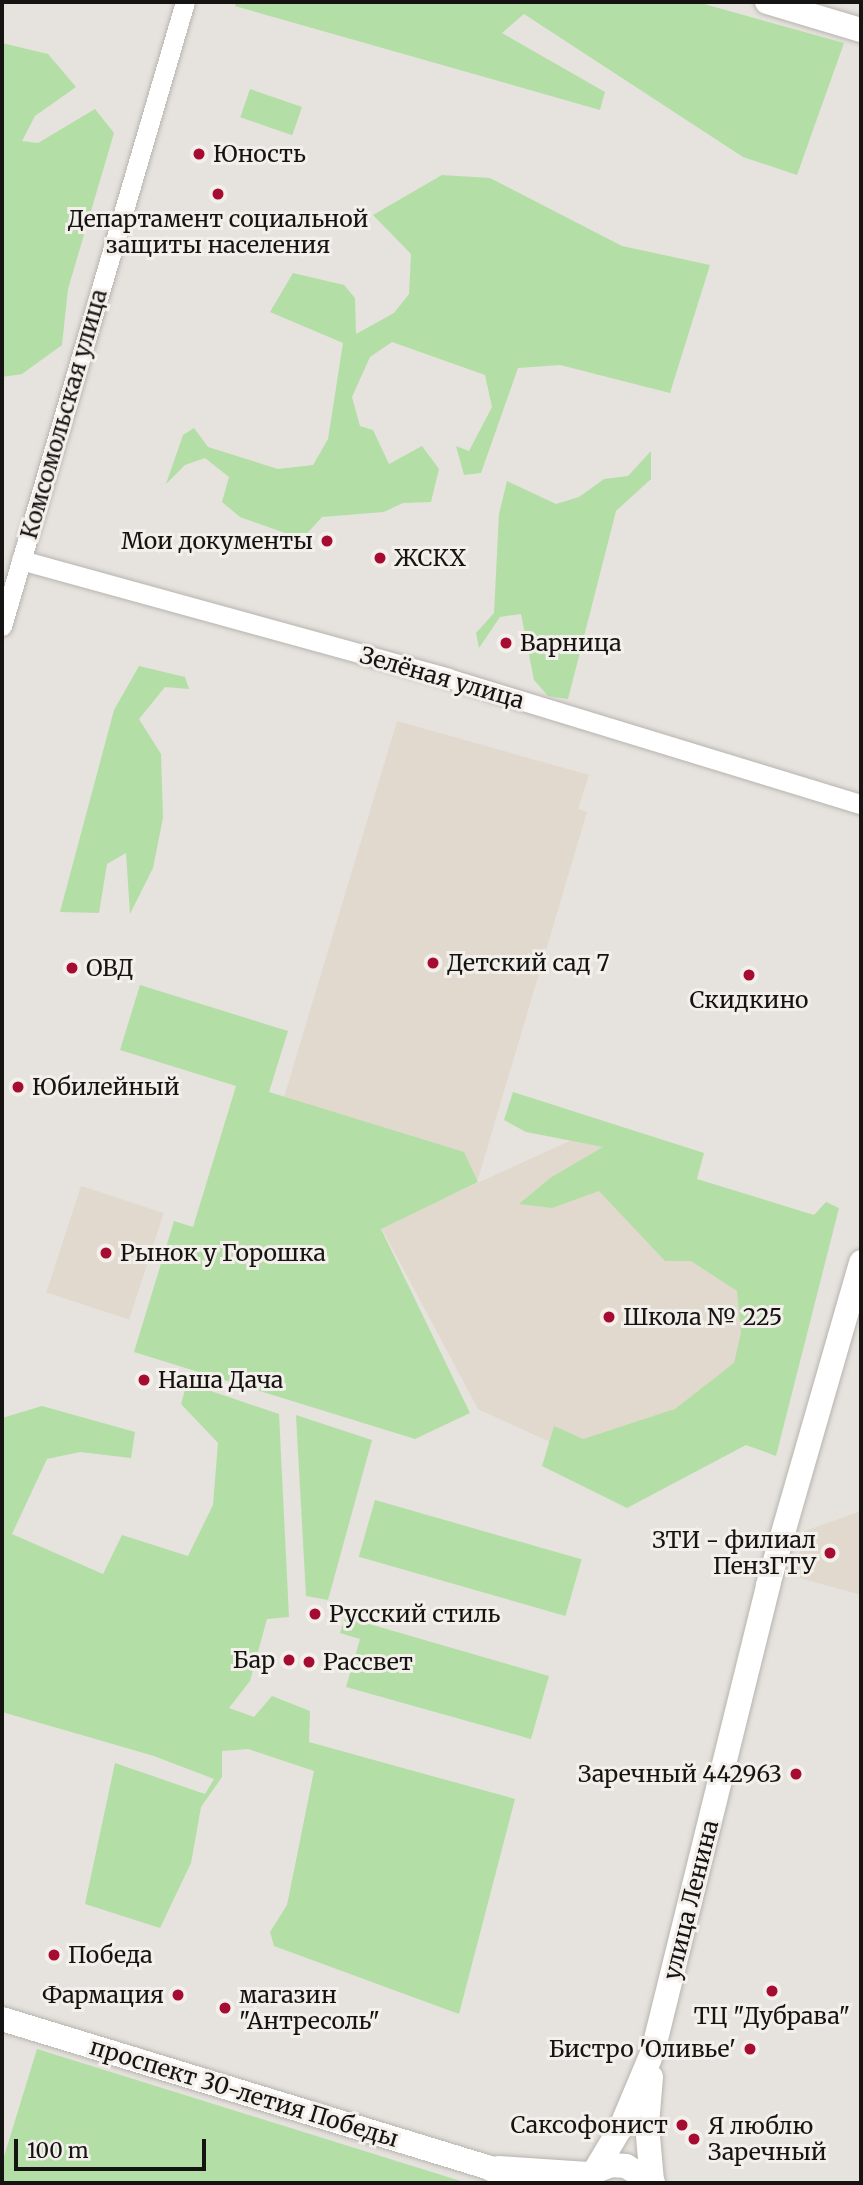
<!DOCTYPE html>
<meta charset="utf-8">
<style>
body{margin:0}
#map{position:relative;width:863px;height:2185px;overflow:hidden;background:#e6e2dd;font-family:Merriweather,serif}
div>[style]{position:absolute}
.built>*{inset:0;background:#e1d9cd;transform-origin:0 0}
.green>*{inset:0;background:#b3dfa7;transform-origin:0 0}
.roads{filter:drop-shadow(0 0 2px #b7b4af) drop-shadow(0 0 2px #b7b4af)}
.minor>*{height:19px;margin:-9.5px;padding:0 9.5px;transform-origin:9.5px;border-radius:9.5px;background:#fff}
.major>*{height:24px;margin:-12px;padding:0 12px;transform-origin:12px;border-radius:12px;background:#fff}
.dots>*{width:19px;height:19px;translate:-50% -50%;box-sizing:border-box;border:4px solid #f3efea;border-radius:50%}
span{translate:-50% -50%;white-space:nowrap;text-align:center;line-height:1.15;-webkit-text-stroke:6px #f3efea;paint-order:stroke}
.poi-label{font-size:23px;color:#151412}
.left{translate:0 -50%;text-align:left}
.right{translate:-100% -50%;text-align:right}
.street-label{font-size:23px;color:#151412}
.frame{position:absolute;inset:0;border:4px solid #151412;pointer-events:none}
.scale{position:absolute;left:14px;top:2139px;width:192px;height:32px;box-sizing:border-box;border:4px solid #151412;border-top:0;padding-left:9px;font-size:21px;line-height:24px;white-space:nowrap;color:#151412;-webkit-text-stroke:5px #f3efea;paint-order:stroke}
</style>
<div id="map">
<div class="built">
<div style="clip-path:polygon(397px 721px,589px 775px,578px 809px,587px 812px,478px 1179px,279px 1114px)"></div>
<div style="clip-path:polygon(598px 1128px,671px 1184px,812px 1233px,766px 1401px,607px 1468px,478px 1409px,381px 1227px)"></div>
<div style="left:81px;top:1186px;width:87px;height:112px;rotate:18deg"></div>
<div style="clip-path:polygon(861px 1511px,861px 1595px,793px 1576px,805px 1531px)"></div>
</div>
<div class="green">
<div style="clip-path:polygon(236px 2px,697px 2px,844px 43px,797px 175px,743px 157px,524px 14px,502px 33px,605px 92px,600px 110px,235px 6px)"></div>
<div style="clip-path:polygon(2px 43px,48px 54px,76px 87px,35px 116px,22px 141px,38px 143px,95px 109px,114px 133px,68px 289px,62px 345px,22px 374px,2px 377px)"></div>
<div style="left:250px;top:89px;width:55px;height:30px;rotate:19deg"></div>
<div style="clip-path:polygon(442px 175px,490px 178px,622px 246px,710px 265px,670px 393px,560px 365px,518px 368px,481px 473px,464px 475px,456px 446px,469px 451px,492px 407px,485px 375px,392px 342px,370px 357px,352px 397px,360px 426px,373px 430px,389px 464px,422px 446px,439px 469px,431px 502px,403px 503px,384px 512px,322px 517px,302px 539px,240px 517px,222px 502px,229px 477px,205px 458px,185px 465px,166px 484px,183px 435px,194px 428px,208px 447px,278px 469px,313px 465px,328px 439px,343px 343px,270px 312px,293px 273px,344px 285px,355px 298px,356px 334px,394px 313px,409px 294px,411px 254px,373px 215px)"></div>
<div style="clip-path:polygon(651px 451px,651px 479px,616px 511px,568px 699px,548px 696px,534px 680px,521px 614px,500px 617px,479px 648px,476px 633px,494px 613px,499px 514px,507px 481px,556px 504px,579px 497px,604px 479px,628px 476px)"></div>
<div style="clip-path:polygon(139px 666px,185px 677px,189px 689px,165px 687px,139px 719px,161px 754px,163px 818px,153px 868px,130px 914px,126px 853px,107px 864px,99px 913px,60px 912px,114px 710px)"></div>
<div style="clip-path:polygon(140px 985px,288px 1031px,269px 1092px,464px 1152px,478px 1182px,381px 1229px,470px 1413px,415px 1439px,134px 1352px,174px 1221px,193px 1227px,236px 1086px,120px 1050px)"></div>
<div style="clip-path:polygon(513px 1092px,704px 1153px,697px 1179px,814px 1215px,826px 1202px,839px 1208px,776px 1456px,746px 1445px,627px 1508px,542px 1466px,554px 1426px,583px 1439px,675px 1409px,734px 1363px,741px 1333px,737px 1291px,691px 1261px,665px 1261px,599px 1191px,552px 1208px,519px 1204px,550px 1178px,603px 1147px,526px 1132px,504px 1120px)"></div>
<div style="clip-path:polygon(187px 1383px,279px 1414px,289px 1617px,267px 1619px,250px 1681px,229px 1708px,254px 1717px,272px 1696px,310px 1711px,309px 1742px,515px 1799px,459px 2014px,274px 1946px,270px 1932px,287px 1905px,314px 1771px,248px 1749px,222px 1751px,222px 1777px,201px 1807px,191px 1863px,160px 1928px,85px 1904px,115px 1763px,205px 1794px,214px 1779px,154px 1756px,2px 1712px,2px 1418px,42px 1406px,135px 1432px,131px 1458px,80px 1452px,47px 1459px,12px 1534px,103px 1574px,122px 1535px,188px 1556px,213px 1505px,218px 1443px,181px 1404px)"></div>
<div style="clip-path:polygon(296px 1415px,372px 1440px,328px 1600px,306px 1596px)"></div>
<div style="left:375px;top:1500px;width:215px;height:59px;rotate:16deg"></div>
<div style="clip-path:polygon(345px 1617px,549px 1676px,531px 1739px,346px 1687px,360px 1639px,340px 1633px)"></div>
<div style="clip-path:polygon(37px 2049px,467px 2183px,2px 2183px,2px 2163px)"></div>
</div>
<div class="roads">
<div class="minor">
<div style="left:21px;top:560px;width:443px;rotate:15.4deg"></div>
<div style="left:448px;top:678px;width:432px;rotate:17deg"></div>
<div style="left:2px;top:626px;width:650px;rotate:-73.66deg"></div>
</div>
<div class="major">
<div style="left:767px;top:2px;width:98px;rotate:16.6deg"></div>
<div style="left:2px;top:2019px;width:507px;rotate:16.97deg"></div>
<div style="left:487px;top:2167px;width:36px;rotate:27deg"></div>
<div style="left:651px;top:2077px;width:48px;rotate:94.8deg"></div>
<div style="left:647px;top:2125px;width:56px;rotate:84.9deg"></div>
<div style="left:498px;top:2168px;width:90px;rotate:3.8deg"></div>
<div style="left:596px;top:2169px;width:49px;rotate:-59.2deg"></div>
<div style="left:621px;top:2127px;width:82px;rotate:-67.2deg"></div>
<div style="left:653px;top:2051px;width:480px;rotate:-76.1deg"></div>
<div style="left:768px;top:1585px;width:336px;rotate:-73.9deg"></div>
<div style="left:588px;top:2174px;width:25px;rotate:-21deg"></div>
<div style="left:611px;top:2165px;width:15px;rotate:4deg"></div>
<div style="left:626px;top:2166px;width:32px;rotate:32deg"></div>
</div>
</div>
<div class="dots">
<div style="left:199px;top:154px;background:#a60c31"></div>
<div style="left:218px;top:194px;background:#a60c31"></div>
<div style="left:327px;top:541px;background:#a60c31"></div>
<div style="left:380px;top:558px;background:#a60c31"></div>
<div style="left:506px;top:643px;background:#a60c31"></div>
<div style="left:433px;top:963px;background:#a60c31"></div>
<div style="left:72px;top:968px;background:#a60c31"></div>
<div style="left:749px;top:975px;background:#a60c31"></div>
<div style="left:18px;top:1087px;background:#a60c31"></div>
<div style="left:106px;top:1253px;background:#a60c31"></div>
<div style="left:609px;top:1317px;background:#a60c31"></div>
<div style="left:144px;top:1380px;background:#a60c31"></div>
<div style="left:830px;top:1553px;background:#a60c31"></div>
<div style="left:315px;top:1614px;background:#a60c31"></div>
<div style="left:289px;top:1660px;background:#a60c31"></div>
<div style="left:309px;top:1662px;background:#a60c31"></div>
<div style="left:796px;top:1774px;background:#a60c31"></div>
<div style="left:54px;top:1955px;background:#a60c31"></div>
<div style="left:772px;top:1991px;background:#a60c31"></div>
<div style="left:178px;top:1995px;background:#a60c31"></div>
<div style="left:225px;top:2008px;background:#a60c31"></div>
<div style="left:750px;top:2049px;background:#a60c31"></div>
<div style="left:682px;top:2125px;background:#a60c31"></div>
<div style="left:694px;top:2139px;background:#a60c31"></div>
</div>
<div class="poi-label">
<span class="left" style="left:213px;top:154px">Юность</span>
<span style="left:218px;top:232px">Департамент социальной<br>защиты населения</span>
<span class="right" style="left:313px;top:541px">Мои документы</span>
<span class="left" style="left:394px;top:558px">ЖСКХ</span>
<span class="left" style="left:520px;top:643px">Варница</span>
<span class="left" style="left:447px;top:963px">Детский сад 7</span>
<span class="left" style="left:86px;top:968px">ОВД</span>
<span style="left:749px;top:1000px">Скидкино</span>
<span class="left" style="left:32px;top:1087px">Юбилейный</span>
<span class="left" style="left:120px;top:1253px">Рынок у Горошка</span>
<span class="left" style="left:623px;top:1317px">Школа № 225</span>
<span class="left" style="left:158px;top:1380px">Наша Дача</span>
<span class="right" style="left:816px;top:1553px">ЗТИ - филиал<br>ПензГТУ</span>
<span class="left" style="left:329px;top:1614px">Русский стиль</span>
<span class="right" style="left:275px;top:1660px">Бар</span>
<span class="left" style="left:323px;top:1662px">Рассвет</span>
<span class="right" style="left:782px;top:1774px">Заречный 442963</span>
<span class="left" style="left:68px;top:1955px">Победа</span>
<span class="right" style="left:164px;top:1995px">Фармация</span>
<span class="left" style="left:239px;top:2008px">магазин<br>"Антресоль"</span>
<span style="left:772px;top:2016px">ТЦ "Дубрава"</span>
<span class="right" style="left:736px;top:2049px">Бистро 'Оливье'</span>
<span class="right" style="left:668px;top:2125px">Саксофонист</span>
<span class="left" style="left:708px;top:2139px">Я люблю<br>Заречный</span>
</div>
<div class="street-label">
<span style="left:64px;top:414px;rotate:-74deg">Комсомольская улица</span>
<span style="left:442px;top:678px;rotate:16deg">Зелёная улица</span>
<span style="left:691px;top:1900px;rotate:-76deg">улица Ленина</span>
<span style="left:244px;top:2093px;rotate:17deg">проспект 30-летия Победы</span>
</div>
<div class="frame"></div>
<div class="scale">100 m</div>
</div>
